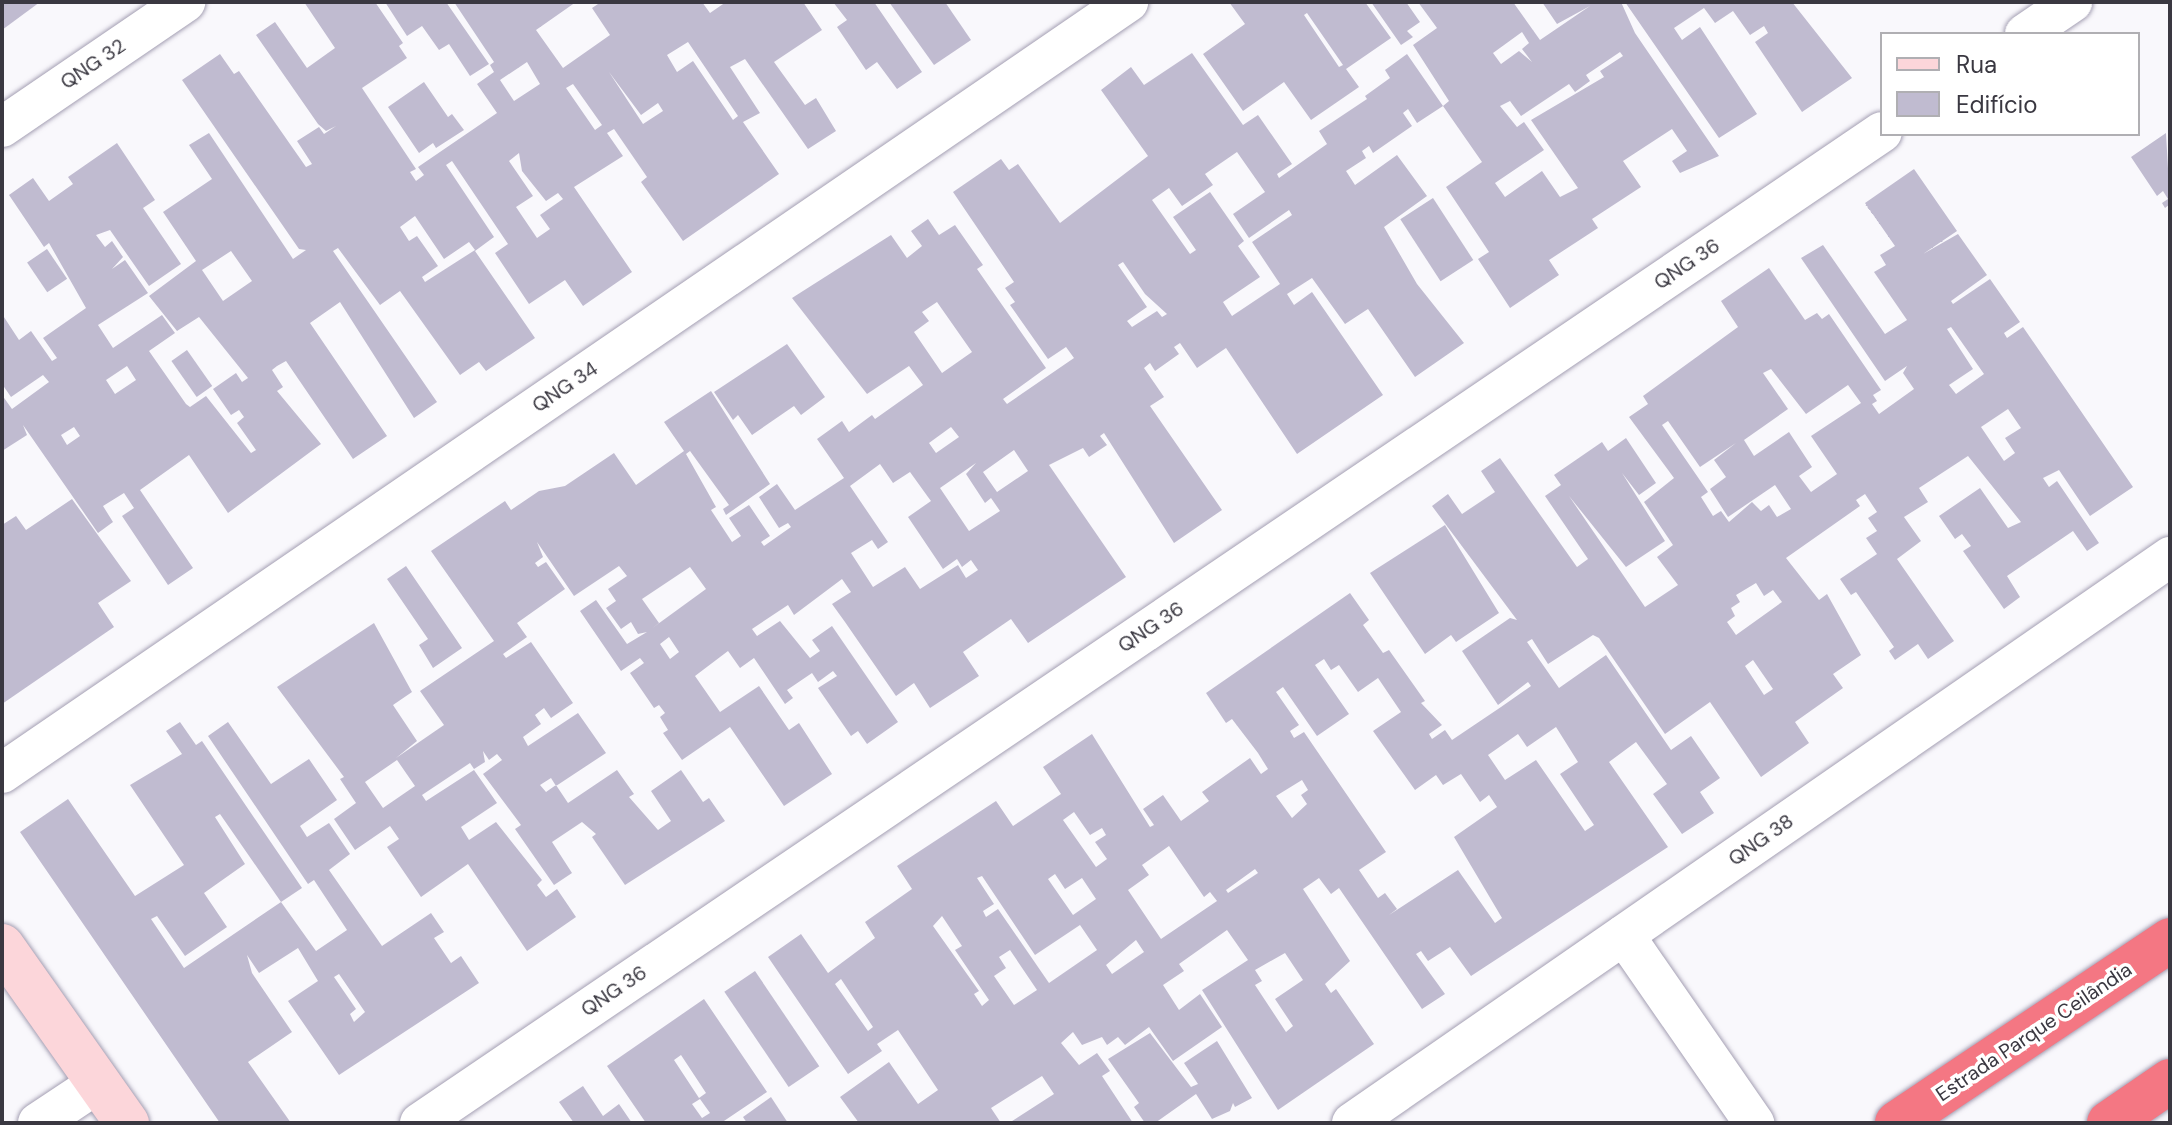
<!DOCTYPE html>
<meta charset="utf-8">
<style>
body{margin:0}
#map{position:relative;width:2172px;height:1125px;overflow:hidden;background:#f9f8fc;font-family:"DM Sans",sans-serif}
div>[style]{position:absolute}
.building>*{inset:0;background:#c0bbd0;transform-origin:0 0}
.roads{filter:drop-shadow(0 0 2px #a49fb3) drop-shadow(0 0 2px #a49fb3)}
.street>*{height:40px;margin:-20px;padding:0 20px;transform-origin:20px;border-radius:20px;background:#fff}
.secondary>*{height:44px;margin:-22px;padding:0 22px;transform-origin:22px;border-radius:22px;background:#fcd6da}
.highway>*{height:44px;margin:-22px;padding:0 22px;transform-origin:22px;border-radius:22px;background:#f47783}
span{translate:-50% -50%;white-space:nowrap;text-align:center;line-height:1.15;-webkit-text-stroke:7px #fff;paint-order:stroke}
.street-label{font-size:20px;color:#3a3841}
.frame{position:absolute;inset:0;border:4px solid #3a3841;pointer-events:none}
.legend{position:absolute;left:1880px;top:32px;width:260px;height:104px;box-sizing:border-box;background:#fff;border:2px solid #b0afb3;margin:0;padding:10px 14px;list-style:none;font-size:24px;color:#3a3841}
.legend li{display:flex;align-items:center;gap:16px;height:40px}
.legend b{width:40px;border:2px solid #b0afb3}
</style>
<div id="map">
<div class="building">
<div style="clip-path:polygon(2px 2px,40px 2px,2px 30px)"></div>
<div style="clip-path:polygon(evenodd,304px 2px,375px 2px,403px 43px,399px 46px,407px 58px,362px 88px,416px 169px,410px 172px,416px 181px,424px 175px,418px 167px,497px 113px,477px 84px,494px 72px,490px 65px,494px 62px,454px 2px,576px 2px,536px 30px,563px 68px,610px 35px,592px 8px,601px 2px,702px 2px,710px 13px,726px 2px,803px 2px,822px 30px,774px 62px,805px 105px,816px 98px,836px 131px,808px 149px,745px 59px,730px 67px,760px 113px,743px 122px,779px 174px,683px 241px,641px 182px,647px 177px,614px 129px,607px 133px,623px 156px,574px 187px,632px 272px,583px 306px,565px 280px,529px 304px,495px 253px,508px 244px,452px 161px,446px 165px,494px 237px,475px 251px,535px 338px,486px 371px,479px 362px,460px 375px,400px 291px,380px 305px,338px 248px,333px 251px,437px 402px,414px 418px,340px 302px,310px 323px,387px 436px,353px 459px,286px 361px,277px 366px,272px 370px,283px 387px,277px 391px,321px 444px,228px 513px,189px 455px,140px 490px,193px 568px,168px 585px,122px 516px,134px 508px,124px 493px,103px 506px,113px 522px,98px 533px,23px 425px,27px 435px,2px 451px,2px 395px,12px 409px,49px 382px,43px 375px,11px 397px,2px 384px,2px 314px,19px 340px,31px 331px,52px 361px,57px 358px,43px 338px,86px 308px,49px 243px,44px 247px,9px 195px,33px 178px,49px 201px,73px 184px,68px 177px,117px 143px,155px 200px,143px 208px,181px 264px,149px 286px,110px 230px,96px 235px,105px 247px,112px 241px,123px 257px,112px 269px,125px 260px,148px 293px,98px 325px,113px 348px,162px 315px,175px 333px,149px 351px,186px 404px,190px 407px,206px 396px,251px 453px,256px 450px,237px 423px,244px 417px,239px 410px,231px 415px,213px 389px,236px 373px,242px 382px,248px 378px,199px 317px,177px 331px,149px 296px,196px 261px,163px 212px,212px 179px,189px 145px,209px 133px,293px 259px,306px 250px,299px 249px,182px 80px,220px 54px,234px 74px,239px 71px,306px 167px,312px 164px,297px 141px,319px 127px,324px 134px,336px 126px,326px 131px,318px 124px,256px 35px,275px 22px,307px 68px,335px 48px,304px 2px,688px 42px,738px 116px,733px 120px,693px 61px,677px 72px,667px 55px,688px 42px,304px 2px,527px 62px,540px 84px,514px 101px,500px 80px,527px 62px,304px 2px,609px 72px,641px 115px,658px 103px,663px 111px,643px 124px,609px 72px,304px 2px,573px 84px,602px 125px,595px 130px,566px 88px,573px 84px,304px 2px,519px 153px,522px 171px,546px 201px,558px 193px,563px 199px,540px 215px,550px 229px,537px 238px,516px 207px,533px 196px,509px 161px,519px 153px,304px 2px,415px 216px,444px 259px,469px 242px,475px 250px,425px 282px,422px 277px,438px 266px,417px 236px,409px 241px,400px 227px,415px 216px,304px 2px,231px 251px,252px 281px,223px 301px,202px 270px,231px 251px,304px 2px,127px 366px,136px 380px,115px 394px,106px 380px,127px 366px,304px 2px,74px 427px,80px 436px,67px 445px,61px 435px,74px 427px)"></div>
<div style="clip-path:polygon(385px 2px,446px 2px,489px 64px,470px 76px,449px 44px,439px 50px,422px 26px,407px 36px)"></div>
<div style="clip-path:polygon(833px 2px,874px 2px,922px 72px,897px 89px,877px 62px,866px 70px,837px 27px,847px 20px)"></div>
<div style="clip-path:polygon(889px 2px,945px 2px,971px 40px,934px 65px)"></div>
<div style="clip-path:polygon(evenodd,1229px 2px,1365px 2px,1391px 38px,1346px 69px,1359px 87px,1311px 120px,1284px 82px,1243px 111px,1203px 54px,1245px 24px,1229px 2px,1307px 13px,1343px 65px,1339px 67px,1304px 15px,1307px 13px)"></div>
<div style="clip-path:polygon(1371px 2px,1406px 2px,1420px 22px,1407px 31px,1413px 37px,1401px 45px)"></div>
<div style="clip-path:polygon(evenodd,1418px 2px,1513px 2px,1540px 40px,1590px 6px,1557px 24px,1542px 2px,1621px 2px,1635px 33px,1719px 156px,1680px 173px,1672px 161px,1687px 151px,1672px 129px,1623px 161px,1641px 187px,1592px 219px,1598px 228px,1549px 260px,1559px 275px,1510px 308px,1478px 259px,1489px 252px,1446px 187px,1482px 162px,1443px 106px,1449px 101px,1413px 45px,1437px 28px,1418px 2px,1522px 32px,1529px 43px,1522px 49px,1532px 62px,1519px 51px,1501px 64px,1493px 53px,1522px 32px,1418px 2px,1620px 52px,1623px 56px,1600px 71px,1604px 77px,1531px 120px,1578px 188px,1560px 197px,1542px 171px,1505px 197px,1495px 183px,1544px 150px,1524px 122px,1517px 127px,1500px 106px,1510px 101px,1521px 116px,1569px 84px,1575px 92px,1590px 81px,1586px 75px,1620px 52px)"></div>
<div style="clip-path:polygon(1625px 2px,1792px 2px,1852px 78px,1802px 112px,1755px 42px,1768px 33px,1764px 26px,1750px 35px,1733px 11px,1715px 23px,1704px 8px,1674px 28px,1682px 40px,1700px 27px,1757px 114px,1719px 138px)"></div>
<div style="clip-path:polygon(evenodd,1192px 53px,1243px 125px,1258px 115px,1292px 164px,1277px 174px,1279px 178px,1327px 144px,1319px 131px,1367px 99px,1365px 96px,1390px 78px,1385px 70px,1407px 54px,1443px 106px,1417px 123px,1408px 109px,1403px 113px,1412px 126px,1373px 153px,1369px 146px,1362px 151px,1366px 158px,1346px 171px,1355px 185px,1397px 155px,1427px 196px,1384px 227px,1417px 284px,1464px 343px,1415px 377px,1368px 309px,1345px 324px,1312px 278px,1287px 294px,1294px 305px,1312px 292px,1383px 395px,1297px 454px,1226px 348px,1197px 368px,1180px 343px,1174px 347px,1179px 354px,1155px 371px,1150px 363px,1144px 368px,1164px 397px,1150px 406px,1222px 510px,1174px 543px,1104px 433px,1100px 436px,1107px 445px,1089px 457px,1083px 448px,1049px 465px,1126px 577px,1028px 643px,1011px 619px,963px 652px,979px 676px,930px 708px,914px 683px,896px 696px,845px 622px,832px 604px,851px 592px,842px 579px,794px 615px,788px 605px,752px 629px,757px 636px,780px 621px,810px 658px,820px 651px,812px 640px,832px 626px,898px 722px,867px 744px,858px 731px,851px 736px,818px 688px,837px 676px,833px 671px,818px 682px,812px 673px,787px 690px,793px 698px,785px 704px,754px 658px,740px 668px,728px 651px,695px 676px,720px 712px,759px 686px,789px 730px,799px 723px,832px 774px,784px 806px,730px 727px,682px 760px,663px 733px,668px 730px,660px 717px,665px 713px,659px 705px,654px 708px,630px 673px,644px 663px,640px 658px,621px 671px,580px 611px,596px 600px,627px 644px,647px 632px,638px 634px,631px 622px,621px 629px,606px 608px,616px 601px,608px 589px,627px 576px,619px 566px,574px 596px,537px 542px,543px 557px,535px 563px,538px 567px,546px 562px,565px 589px,517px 623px,527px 637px,503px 654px,506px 658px,531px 642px,573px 703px,551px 718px,544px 708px,535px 715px,541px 724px,523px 737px,528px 746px,578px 713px,606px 753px,556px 786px,551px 778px,540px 785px,546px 792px,556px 785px,568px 803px,617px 770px,634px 794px,629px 797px,658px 830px,671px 821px,651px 791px,681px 770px,703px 802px,709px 798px,725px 821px,625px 885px,592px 837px,596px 834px,582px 822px,552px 842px,572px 873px,554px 885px,515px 829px,521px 825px,483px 774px,502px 760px,497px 754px,489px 760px,483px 751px,485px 762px,474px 769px,470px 763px,422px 795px,426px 801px,474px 770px,497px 803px,461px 827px,469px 840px,496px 822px,542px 880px,537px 885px,546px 897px,557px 889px,576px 917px,527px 951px,468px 864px,421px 897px,387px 847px,399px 839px,390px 826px,355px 850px,334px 819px,356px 803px,340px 779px,344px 777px,277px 687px,374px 623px,412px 692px,393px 705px,417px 741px,396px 758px,444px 725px,420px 691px,494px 641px,431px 551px,505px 501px,511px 510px,539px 491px,565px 486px,614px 453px,636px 485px,684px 451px,664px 422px,711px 391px,770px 484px,726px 515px,723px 509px,729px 505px,690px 451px,686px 454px,716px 507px,711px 510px,732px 542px,741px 536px,729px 518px,749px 505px,770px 536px,761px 542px,764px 546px,791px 527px,788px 523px,779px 528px,759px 497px,777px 484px,795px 510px,844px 478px,817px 439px,842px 421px,849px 432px,872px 415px,875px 419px,923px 385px,909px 366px,867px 394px,792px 298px,891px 235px,907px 258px,922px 246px,911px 231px,928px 219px,939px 235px,955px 225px,983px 265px,977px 269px,1046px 368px,1003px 399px,1007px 404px,1074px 358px,1066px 347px,1048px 359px,1010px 305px,1015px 302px,1005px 288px,1014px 282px,953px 192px,1001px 159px,1009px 170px,1018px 164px,1060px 223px,1148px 156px,1101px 90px,1131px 67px,1144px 85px,1192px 53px,1237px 152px,1265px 192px,1233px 214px,1249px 238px,1289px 210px,1292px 215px,1252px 242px,1280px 284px,1232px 316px,1223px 302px,1260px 277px,1238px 246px,1244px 241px,1210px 192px,1173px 217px,1196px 250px,1190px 254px,1152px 200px,1169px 188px,1182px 206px,1213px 185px,1205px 174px,1237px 152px,1192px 53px,1123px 262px,1145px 294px,1167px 314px,1162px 317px,1157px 311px,1132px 327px,1127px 321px,1147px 307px,1118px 265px,1123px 262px,1192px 53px,937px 302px,972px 352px,942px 373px,914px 332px,929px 321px,922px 312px,937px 302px,1192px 53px,951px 427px,959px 437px,936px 453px,929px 443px,951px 427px,1192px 53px,1014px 450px,1028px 471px,997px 492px,983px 472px,1014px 450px,1192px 53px,976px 463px,966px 474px,985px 503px,991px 498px,1000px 511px,969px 531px,940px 488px,976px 463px,1192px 53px,880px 464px,893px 483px,910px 472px,928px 497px,931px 501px,908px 517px,943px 569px,957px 559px,962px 567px,971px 560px,978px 570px,966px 578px,958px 565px,920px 589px,905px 567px,873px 587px,851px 553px,872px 540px,878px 549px,888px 542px,850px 486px,880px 464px,1192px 53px,690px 567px,706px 589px,651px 629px,659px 623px,642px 599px,690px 567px,1192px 53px,669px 637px,679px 652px,670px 659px,660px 644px,669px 637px,1192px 53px,397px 760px,415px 786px,383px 808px,365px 782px,397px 760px)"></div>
<div style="clip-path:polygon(424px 82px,448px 117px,452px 114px,464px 130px,436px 148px,433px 143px,419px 153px,388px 107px)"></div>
<div style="clip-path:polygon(2166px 133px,2170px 204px,2165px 208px,2162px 203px,2168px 199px,2163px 191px,2157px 196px,2131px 157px)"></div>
<div style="clip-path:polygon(evenodd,1914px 169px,1957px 231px,1923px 254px,1958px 234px,1987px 275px,1951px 301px,1953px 304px,1990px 279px,2020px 322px,2004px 333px,2007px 338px,2023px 327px,2133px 487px,2090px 516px,2059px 470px,2043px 478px,2049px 487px,2057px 481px,2099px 543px,2087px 551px,2073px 531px,2007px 576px,2020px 597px,2004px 609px,1963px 551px,1971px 546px,1962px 534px,1955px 539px,1939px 516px,1980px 488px,2008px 528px,2021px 522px,1968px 456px,1919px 488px,1928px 502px,1904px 517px,1921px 541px,1897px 559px,1954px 641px,1928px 659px,1918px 644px,1895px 660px,1889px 651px,1894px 647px,1856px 592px,1851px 595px,1840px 579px,1877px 554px,1866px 538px,1877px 531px,1868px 518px,1877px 512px,1865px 494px,1856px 500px,1860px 506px,1786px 558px,1819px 600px,1827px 594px,1861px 655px,1833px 674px,1843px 688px,1795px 722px,1809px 743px,1761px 777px,1710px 702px,1665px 734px,1599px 638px,1593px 635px,1548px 664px,1532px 639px,1527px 642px,1559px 688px,1606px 655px,1671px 750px,1691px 736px,1720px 778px,1700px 792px,1714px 813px,1682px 834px,1653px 794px,1667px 784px,1636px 742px,1609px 762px,1668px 847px,1471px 976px,1450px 947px,1428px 961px,1421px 951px,1416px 954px,1445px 994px,1422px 1009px,1339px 888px,1331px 894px,1319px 878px,1303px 889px,1350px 961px,1325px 984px,1331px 993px,1336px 989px,1374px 1044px,1278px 1110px,1202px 990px,1248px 960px,1227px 930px,1179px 964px,1184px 971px,1163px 985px,1179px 1010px,1200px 994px,1222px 1027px,1173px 1061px,1149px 1027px,1125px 1045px,1118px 1037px,1107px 1045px,1102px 1037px,1082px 1045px,1073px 1032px,1061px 1043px,1079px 1065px,1097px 1053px,1110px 1071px,1102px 1076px,1133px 1123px,1009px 1123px,1054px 1094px,1042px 1076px,991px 1108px,1001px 1123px,859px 1123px,840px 1097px,889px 1062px,918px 1104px,938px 1090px,898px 1030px,877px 1044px,882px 1051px,848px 1074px,768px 957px,801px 934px,828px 973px,875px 938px,865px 922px,912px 889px,897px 866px,996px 801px,1013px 826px,1061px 794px,1043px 767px,1092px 734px,1150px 827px,1154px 825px,1143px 809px,1163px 795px,1181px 821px,1209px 801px,1202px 792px,1250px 758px,1261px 774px,1268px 769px,1258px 753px,1232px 719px,1226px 723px,1206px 693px,1350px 593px,1369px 620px,1363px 625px,1383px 653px,1389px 650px,1425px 701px,1421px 703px,1442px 725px,1429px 734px,1432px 739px,1445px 730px,1452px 740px,1501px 707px,1531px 686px,1528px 682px,1498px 705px,1462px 651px,1510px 618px,1517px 620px,1432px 506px,1448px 494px,1462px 514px,1495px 492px,1481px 471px,1500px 458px,1577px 567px,1588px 559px,1545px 496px,1561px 485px,1554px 475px,1602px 442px,1608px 451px,1626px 438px,1656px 483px,1639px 495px,1622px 473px,1665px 541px,1626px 567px,1569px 496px,1645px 607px,1678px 585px,1657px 557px,1673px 545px,1644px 502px,1674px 478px,1629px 417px,1648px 404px,1643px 396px,1738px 327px,1721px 301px,1769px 268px,1805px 320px,1817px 313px,1822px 319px,1829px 314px,1881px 390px,1873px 395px,1877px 401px,1872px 404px,1879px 414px,1914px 389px,1903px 373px,1907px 366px,1885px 381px,1801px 258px,1823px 245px,1885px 334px,1907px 320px,1874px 272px,1886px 265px,1880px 255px,1895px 246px,1865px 203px,1914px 169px,1951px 327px,1984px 374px,1956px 394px,1949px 385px,1973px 369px,1947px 329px,1951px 327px,1914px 169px,1771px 369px,1806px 414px,1848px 385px,1861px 403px,1811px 436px,1837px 474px,1811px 492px,1799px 476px,1812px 467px,1789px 432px,1754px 456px,1744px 440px,1788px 409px,1763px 373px,1771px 369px,1914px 169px,2008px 409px,2021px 428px,2005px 438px,2015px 453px,2004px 461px,1981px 427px,2008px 409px,1914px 169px,1668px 421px,1700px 467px,1736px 443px,1714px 460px,1726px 477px,1710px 489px,1728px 517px,1775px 485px,1791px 509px,1777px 517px,1769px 505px,1761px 511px,1752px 502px,1729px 522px,1721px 511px,1713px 516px,1701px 497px,1708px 492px,1662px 425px,1668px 421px,1914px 169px,1756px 583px,1764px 596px,1773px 590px,1782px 602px,1736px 635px,1727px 622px,1735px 616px,1731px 608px,1740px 602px,1736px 595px,1756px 583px,1914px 169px,1324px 659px,1331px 670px,1339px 665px,1358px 692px,1378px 678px,1401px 712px,1373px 731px,1415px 790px,1436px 775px,1443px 785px,1461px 774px,1480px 802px,1489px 795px,1497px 807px,1454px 837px,1502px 918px,1495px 923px,1458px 870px,1389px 915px,1397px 909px,1385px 893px,1378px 898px,1359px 870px,1386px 852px,1304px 732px,1294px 738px,1290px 731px,1299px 725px,1276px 692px,1283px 687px,1317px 736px,1349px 714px,1315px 665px,1324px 659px,1914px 169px,1753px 660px,1773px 689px,1764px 695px,1745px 666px,1753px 660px,1914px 169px,1556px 727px,1578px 762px,1560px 774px,1594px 825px,1585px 831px,1536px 760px,1505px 780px,1488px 755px,1518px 734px,1527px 747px,1556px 727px,1914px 169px,1302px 780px,1308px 790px,1301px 795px,1307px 804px,1292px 818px,1276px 796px,1302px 780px,1914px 169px,1074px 812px,1090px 835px,1102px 828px,1106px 835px,1095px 842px,1107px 859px,1096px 867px,1063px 820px,1074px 812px,1914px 169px,1169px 846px,1204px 897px,1210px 892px,1217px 901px,1161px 939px,1128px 890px,1149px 875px,1142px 865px,1169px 846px,1914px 169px,1255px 869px,1258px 873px,1228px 893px,1226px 890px,1255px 869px,1914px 169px,1055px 874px,1065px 889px,1082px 878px,1096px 899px,1073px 915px,1048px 879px,1055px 874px,1914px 169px,982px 876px,1035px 955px,1080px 925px,1097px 950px,1049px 983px,998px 909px,986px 917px,983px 911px,994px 904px,977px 878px,982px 876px,1914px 169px,942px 916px,962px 946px,955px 950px,989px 1000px,982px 1006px,974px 994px,979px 991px,933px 926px,942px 916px,1914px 169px,1136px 940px,1144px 952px,1112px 974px,1106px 965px,1136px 940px,1914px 169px,1010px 950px,1037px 990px,1014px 1005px,994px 976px,1006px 968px,999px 957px,1010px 950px,1914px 169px,1285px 953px,1303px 980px,1275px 999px,1293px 1026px,1286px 1032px,1255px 985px,1262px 981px,1255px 970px,1285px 953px,1914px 169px,841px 979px,873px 1027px,868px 1031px,835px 984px,841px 979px)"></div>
<div style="left:1433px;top:198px;width:74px;height:39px;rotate:57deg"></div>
<div style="left:47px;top:249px;width:36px;height:24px;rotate:56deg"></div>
<div style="clip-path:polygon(787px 344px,825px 397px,801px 415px,794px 406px,752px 435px,738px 415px,733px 420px,714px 392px)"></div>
<div style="left:187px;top:350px;width:44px;height:19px;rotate:55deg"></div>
<div style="clip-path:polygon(72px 499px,131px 581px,98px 603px,114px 627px,2px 704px,2px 525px,16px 516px,26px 530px)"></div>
<div style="clip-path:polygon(1445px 525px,1499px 613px,1456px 642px,1451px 635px,1425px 654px,1370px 573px)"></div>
<div style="clip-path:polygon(406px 566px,462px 648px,433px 668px,419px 645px,428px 639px,387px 579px)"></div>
<div style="clip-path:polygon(evenodd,180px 722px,196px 745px,202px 741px,302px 888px,281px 902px,220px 814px,215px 817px,245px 864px,204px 893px,227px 927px,185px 956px,157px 916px,151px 919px,184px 968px,281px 902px,316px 951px,347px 930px,314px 880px,308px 884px,208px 736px,228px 722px,271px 784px,309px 759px,337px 800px,300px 826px,307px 837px,329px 823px,350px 854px,329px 870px,382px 946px,431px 913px,444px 932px,434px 938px,451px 963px,461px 956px,479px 983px,339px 1075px,288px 1001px,318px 981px,298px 948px,259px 973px,247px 955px,252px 973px,292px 1032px,248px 1062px,291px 1123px,220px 1123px,20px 832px,68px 799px,135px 896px,184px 865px,130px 785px,182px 754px,166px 731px,180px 722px,339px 974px,365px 1012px,354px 1022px,350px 1014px,356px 1009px,334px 977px,339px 974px)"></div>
<div style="left:755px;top:971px;width:115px;height:37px;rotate:56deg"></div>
<div style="clip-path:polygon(evenodd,704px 999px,767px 1092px,721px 1123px,646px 1123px,607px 1066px,704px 999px,681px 1055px,706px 1093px,699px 1098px,674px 1060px,681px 1055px,704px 999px,700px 1099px,710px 1113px,702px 1118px,692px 1104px,700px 1099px)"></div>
<div style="clip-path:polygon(1150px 1033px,1191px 1087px,1198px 1084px,1184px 1063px,1217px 1041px,1252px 1098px,1235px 1107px,1233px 1103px,1230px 1111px,1212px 1119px,1196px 1094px,1155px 1123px,1145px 1123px,1134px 1107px,1139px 1103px,1108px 1059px)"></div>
<div style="clip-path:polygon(583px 1086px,603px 1116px,619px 1104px,632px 1123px,574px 1123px,559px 1102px)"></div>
<div style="clip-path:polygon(771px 1097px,788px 1123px,747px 1123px,743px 1117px)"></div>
</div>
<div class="roads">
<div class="street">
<div style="left:2025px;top:34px;width:57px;rotate:-34.2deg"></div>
<div style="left:2px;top:127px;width:222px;rotate:-34.3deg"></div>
<div style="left:2px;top:773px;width:1365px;rotate:-34.4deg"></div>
<div style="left:1624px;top:935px;width:229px;rotate:55.3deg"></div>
<div style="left:38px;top:1123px;width:72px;rotate:-33.7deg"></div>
<div style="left:420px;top:1123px;width:1766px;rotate:-34.13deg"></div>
<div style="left:1352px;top:1123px;width:995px;rotate:-34.68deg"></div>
</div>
<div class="secondary">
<div style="left:2px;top:946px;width:217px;rotate:54.8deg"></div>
</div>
<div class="highway">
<div style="left:1897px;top:1123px;width:329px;rotate:-33.8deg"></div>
<div style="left:2109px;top:1123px;width:74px;rotate:-34.5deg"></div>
</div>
</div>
<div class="street-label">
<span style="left:93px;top:64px;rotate:-34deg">QNG 32</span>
<span style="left:1687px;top:264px;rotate:-34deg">QNG 36</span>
<span style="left:565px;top:387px;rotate:-34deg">QNG 34</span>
<span style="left:1151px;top:627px;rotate:-34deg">QNG 36</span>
<span style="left:1761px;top:840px;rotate:-35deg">QNG 38</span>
<span style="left:614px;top:991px;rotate:-34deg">QNG 36</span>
<span style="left:2034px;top:1032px;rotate:-34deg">Estrada Parque Ceilândia</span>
</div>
<div class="frame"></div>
<ul class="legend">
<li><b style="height:10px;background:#fcd6da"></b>Rua</li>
<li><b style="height:22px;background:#c0bbd0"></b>Edifício</li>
</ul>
</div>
